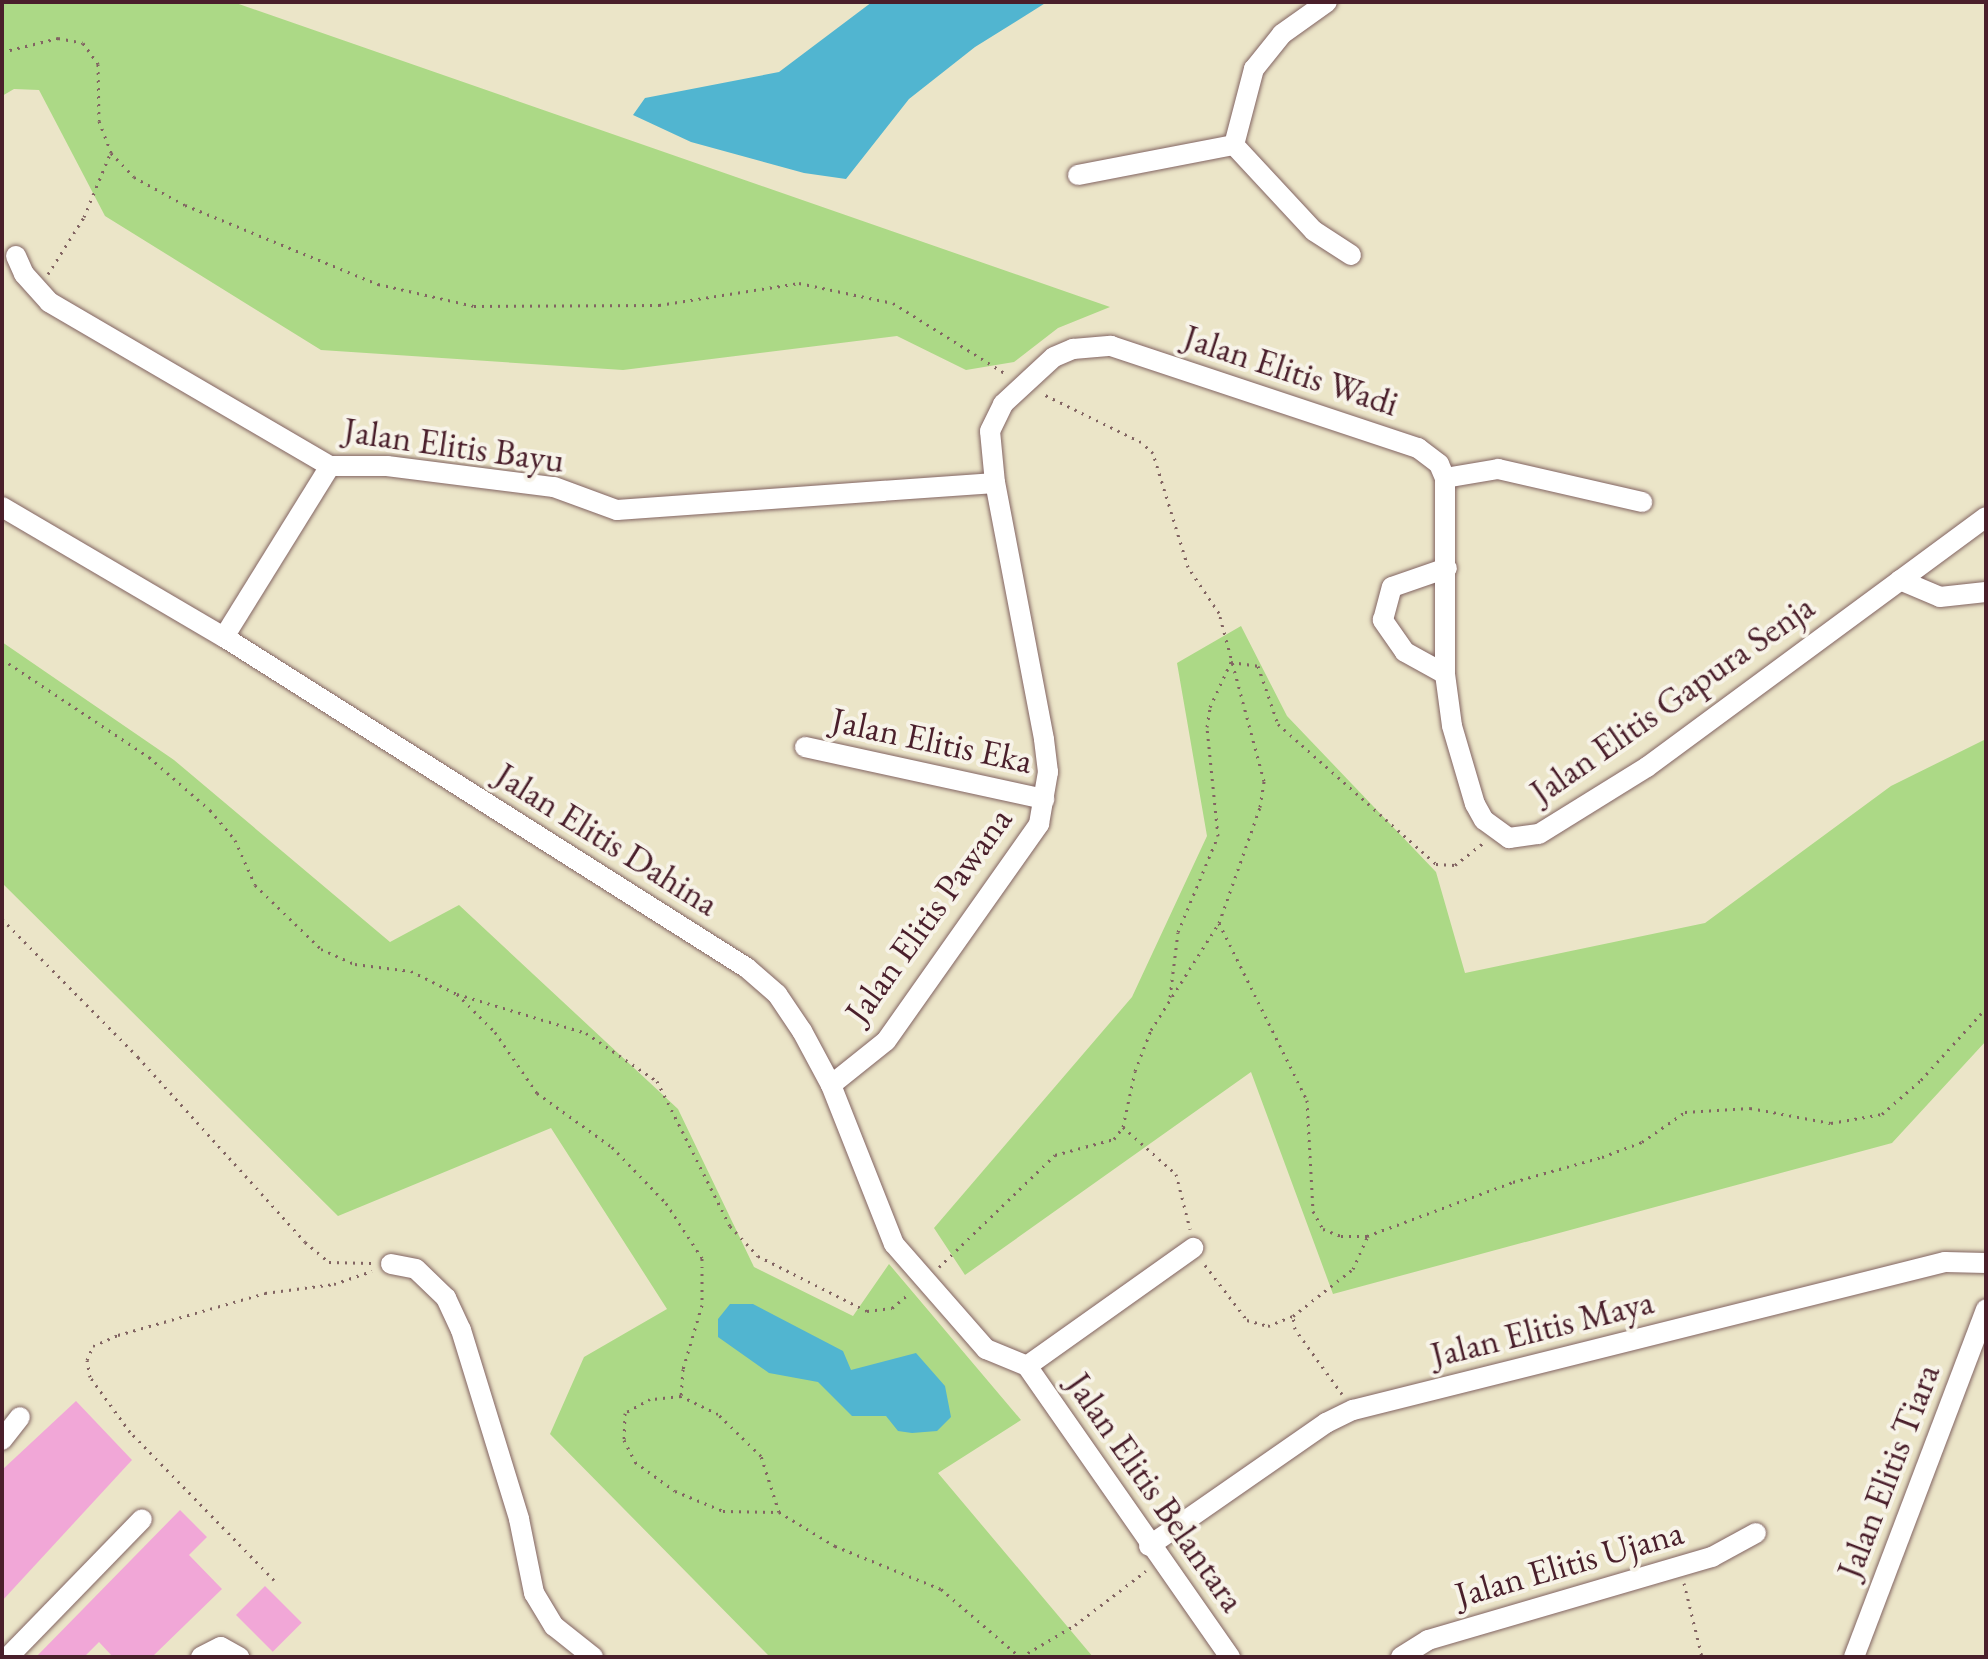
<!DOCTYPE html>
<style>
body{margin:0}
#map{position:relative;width:1988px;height:1659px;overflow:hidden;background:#ebe5c8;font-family:"EB Garamond",serif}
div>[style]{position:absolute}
.green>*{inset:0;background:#acd986}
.water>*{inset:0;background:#51b5d0}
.building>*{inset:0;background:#f1a7d7;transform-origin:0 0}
.path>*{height:3px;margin-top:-1.5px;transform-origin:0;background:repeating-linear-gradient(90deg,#826462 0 2px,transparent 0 8px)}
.roads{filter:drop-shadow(0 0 2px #826462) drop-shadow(0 0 2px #826462)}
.minor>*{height:20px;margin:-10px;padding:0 10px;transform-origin:10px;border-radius:10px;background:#fff}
span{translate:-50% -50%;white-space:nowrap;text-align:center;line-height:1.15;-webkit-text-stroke:8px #f7f3e8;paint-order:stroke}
.street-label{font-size:36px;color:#4a1f2b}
.frame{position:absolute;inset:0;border:4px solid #4a1f2b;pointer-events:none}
</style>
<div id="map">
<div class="green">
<div style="clip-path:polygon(2px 2px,233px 2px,1110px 307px,1058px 328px,1014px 362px,966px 370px,897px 336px,623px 370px,321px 350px,105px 216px,39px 90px,14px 89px,2px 96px)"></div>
<div style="clip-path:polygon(1241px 626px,1287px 716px,1436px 872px,1465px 973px,1705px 923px,1891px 786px,1986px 739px,1986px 1041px,1892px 1143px,1333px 1294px,1251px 1072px,965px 1275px,934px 1228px,1132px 997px,1207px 836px,1177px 663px)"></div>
<div style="clip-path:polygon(2px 642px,174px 760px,390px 942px,459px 905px,678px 1109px,754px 1267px,853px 1316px,889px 1264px,1021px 1420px,938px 1473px,1093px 1657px,770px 1657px,550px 1434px,584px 1357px,667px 1309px,551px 1128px,338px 1216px,2px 883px)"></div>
</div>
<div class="water">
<div style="clip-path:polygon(872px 2px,1047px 2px,975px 47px,909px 99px,846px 179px,804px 173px,691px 142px,633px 115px,645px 98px,779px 72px)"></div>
<div style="clip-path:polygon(730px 1304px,753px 1304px,843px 1351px,851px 1370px,916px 1353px,945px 1386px,951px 1417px,937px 1431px,912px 1433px,898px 1431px,886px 1416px,852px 1416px,818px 1382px,769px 1373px,718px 1337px,718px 1319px)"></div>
</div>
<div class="building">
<div style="clip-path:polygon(76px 1401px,132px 1460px,2px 1601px,2px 1470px)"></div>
<div style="clip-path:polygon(180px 1510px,207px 1537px,189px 1555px,222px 1589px,152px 1657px,113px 1657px,99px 1642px,84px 1657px,36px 1657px)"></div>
<div style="left:265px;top:1586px;width:52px;height:41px;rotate:45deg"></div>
</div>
<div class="path">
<div style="left:2px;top:52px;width:58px;rotate:-14deg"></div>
<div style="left:58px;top:38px;width:25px;rotate:11deg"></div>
<div style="left:83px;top:43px;width:26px;rotate:54deg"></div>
<div style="left:98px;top:64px;width:57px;rotate:89deg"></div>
<div style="left:99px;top:121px;width:34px;rotate:69deg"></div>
<div style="left:111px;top:153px;width:33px;rotate:46deg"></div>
<div style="left:134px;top:177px;width:58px;rotate:28.8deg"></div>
<div style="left:185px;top:205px;width:209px;rotate:22.3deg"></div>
<div style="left:378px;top:284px;width:98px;rotate:12.9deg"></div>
<div style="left:474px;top:306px;width:185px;rotate:-0.3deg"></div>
<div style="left:659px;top:305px;width:142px;rotate:-8.9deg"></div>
<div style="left:799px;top:283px;width:96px;rotate:12deg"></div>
<div style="left:893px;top:303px;width:133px;rotate:32.1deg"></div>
<div style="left:48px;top:274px;width:67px;rotate:-57.7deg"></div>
<div style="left:84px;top:217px;width:68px;rotate:-67.6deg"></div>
<div style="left:2px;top:659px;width:177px;rotate:33.7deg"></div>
<div style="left:149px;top:757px;width:81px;rotate:41deg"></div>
<div style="left:210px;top:810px;width:39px;rotate:50deg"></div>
<div style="left:235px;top:840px;width:49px;rotate:66deg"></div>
<div style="left:255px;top:885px;width:92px;rotate:44.1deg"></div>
<div style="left:321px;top:949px;width:37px;rotate:24deg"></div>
<div style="left:355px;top:964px;width:56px;rotate:7.1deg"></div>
<div style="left:411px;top:971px;width:51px;rotate:26.6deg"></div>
<div style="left:457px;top:994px;width:54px;rotate:45deg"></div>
<div style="left:495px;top:1032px;width:74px;rotate:55.5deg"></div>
<div style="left:537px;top:1093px;width:92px;rotate:35.8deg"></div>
<div style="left:612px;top:1147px;width:78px;rotate:46deg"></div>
<div style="left:666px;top:1203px;width:66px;rotate:56.8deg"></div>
<div style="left:702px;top:1258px;width:47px;rotate:90deg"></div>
<div style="left:702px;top:1305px;width:67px;rotate:106.5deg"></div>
<div style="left:683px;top:1369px;width:27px;rotate:94deg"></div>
<div style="left:2px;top:919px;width:194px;rotate:45.4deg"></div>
<div style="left:138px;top:1057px;width:249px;rotate:47.9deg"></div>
<div style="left:305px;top:1242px;width:31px;rotate:40deg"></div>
<div style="left:329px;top:1262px;width:42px;rotate:1.4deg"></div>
<div style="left:1219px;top:923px;width:198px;rotate:63.6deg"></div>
<div style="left:1307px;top:1100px;width:111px;rotate:86.9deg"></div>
<div style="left:1313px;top:1211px;width:21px;rotate:61deg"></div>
<div style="left:1323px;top:1229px;width:19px;rotate:21deg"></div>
<div style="left:1341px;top:1236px;width:26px"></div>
<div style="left:1367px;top:1236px;width:156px;rotate:-20.3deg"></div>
<div style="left:1513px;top:1182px;width:92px;rotate:-15.7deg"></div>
<div style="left:1602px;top:1157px;width:43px;rotate:-20.6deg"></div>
<div style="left:1642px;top:1142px;width:52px;rotate:-34.9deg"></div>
<div style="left:1685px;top:1112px;width:65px;rotate:-3.5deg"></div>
<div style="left:1750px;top:1108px;width:82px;rotate:10.5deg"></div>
<div style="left:1831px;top:1123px;width:52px;rotate:-10deg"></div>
<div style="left:1882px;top:1114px;width:52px;rotate:-41.1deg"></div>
<div style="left:1921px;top:1080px;width:97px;rotate:-47.9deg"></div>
<div style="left:457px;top:994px;width:135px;rotate:16.8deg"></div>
<div style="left:586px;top:1033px;width:86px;rotate:34.1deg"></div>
<div style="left:657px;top:1081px;width:162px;rotate:63.3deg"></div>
<div style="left:730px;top:1226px;width:41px;rotate:47deg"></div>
<div style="left:758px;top:1256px;width:122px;rotate:26.8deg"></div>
<div style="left:867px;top:1311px;width:25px;rotate:-7deg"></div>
<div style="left:892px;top:1308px;width:23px;rotate:-40deg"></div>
<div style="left:1170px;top:997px;width:65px;rotate:-83deg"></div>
<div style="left:1178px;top:932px;width:104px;rotate:-67.4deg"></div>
<div style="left:1218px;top:836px;width:110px;rotate:-95.8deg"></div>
<div style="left:1207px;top:727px;width:20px;rotate:-81deg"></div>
<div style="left:1210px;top:707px;width:50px;rotate:-65deg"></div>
<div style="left:1231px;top:662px;width:27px;rotate:8deg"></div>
<div style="left:1258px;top:666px;width:61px;rotate:71deg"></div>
<div style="left:1278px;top:724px;width:211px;rotate:41.5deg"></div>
<div style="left:1436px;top:864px;width:19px;rotate:3deg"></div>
<div style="left:1455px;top:865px;width:37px;rotate:-38deg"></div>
<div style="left:1123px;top:1127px;width:71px;rotate:41.6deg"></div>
<div style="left:1176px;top:1174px;width:57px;rotate:75.7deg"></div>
<div style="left:1205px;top:1265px;width:69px;rotate:52.6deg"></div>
<div style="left:1247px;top:1320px;width:22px;rotate:16deg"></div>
<div style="left:1268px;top:1326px;width:27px;rotate:-22deg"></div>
<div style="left:939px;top:1267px;width:161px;rotate:-44deg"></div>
<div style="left:1055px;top:1155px;width:61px;rotate:-15.2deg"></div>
<div style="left:1114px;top:1139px;width:15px;rotate:-53deg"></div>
<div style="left:1123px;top:1127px;width:57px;rotate:-77.9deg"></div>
<div style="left:1135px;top:1071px;width:44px;rotate:-68.7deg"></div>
<div style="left:1151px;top:1030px;width:127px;rotate:-57.6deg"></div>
<div style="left:1219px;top:923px;width:123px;rotate:-70.5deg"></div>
<div style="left:1260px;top:807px;width:26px;rotate:-81deg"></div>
<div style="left:1264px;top:781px;width:174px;rotate:-105deg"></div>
<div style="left:1219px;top:613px;width:55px;rotate:-124deg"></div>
<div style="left:1188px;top:567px;width:119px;rotate:-107.1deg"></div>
<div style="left:1153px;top:453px;width:16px;rotate:-137deg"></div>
<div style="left:1141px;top:442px;width:111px;rotate:-153.9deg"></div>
<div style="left:1342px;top:1394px;width:80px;rotate:-125.9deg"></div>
<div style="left:1295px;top:1329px;width:13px;rotate:-99deg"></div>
<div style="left:1293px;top:1316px;width:76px;rotate:-38.1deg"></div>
<div style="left:1353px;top:1269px;width:35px;rotate:-66deg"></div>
<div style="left:779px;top:1512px;width:59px;rotate:-107.8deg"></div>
<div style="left:761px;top:1456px;width:60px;rotate:-135.7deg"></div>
<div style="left:718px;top:1414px;width:41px;rotate:-154.1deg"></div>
<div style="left:681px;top:1396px;width:31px;rotate:174deg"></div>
<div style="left:650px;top:1399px;width:29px;rotate:151deg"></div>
<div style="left:625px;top:1413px;width:27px;rotate:92deg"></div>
<div style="left:624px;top:1440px;width:25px;rotate:63deg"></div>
<div style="left:635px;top:1462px;width:49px;rotate:35.9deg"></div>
<div style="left:675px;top:1491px;width:52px;rotate:22.6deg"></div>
<div style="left:723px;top:1511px;width:56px;rotate:1deg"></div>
<div style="left:779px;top:1512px;width:66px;rotate:31.3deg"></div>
<div style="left:835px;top:1546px;width:114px;rotate:22.1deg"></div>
<div style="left:941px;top:1589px;width:104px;rotate:40.7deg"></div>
<div style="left:274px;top:1580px;width:206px;rotate:-134.2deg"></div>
<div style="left:130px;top:1432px;width:68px;rotate:-126deg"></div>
<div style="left:90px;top:1377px;width:17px;rotate:-100deg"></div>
<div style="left:87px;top:1360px;width:15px;rotate:-67deg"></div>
<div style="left:93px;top:1346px;width:27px;rotate:-24deg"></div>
<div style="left:118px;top:1335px;width:153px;rotate:-15.9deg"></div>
<div style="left:265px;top:1293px;width:70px;rotate:-7.4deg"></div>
<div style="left:334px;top:1284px;width:40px;rotate:-18.9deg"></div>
<div style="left:1684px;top:1583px;width:76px;rotate:76.3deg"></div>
<div style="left:1021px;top:1657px;width:63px;rotate:-30.7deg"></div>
<div style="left:1075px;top:1625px;width:89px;rotate:-37.3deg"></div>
</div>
<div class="roads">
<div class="minor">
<div style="left:1234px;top:145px;width:79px;rotate:-75.3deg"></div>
<div style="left:1254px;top:69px;width:45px;rotate:-51.3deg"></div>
<div style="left:1282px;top:34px;width:55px;rotate:-35.4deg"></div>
<div style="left:1234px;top:145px;width:117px;rotate:47.1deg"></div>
<div style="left:1314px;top:231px;width:44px;rotate:33deg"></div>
<div style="left:1078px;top:175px;width:159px;rotate:-10.9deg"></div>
<div style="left:16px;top:256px;width:20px;rotate:66deg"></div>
<div style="left:24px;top:274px;width:38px;rotate:48deg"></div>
<div style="left:49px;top:302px;width:325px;rotate:30.3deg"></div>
<div style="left:330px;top:466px;width:57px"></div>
<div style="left:387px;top:466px;width:168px;rotate:7.2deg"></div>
<div style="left:554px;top:487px;width:67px;rotate:20.1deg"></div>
<div style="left:617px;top:510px;width:379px;rotate:-4.1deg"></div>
<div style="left:1445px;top:478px;width:196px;rotate:90deg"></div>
<div style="left:1445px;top:674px;width:52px;rotate:82.3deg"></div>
<div style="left:1452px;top:726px;width:81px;rotate:73.6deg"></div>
<div style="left:1475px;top:804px;width:18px;rotate:61deg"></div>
<div style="left:1484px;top:820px;width:31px;rotate:36deg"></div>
<div style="left:1509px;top:838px;width:30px;rotate:-8deg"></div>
<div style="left:1539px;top:834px;width:127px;rotate:-31.8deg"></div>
<div style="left:1647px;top:767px;width:421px;rotate:-36.4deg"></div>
<div style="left:2px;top:507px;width:257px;rotate:30.4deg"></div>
<div style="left:224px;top:637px;width:619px;rotate:32.33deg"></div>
<div style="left:747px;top:968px;width:40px;rotate:41deg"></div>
<div style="left:777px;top:994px;width:45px;rotate:56deg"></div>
<div style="left:802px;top:1031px;width:61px;rotate:61.8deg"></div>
<div style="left:831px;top:1085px;width:171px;rotate:68.4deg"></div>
<div style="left:894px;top:1244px;width:140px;rotate:48.8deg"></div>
<div style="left:986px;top:1349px;width:44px;rotate:22.5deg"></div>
<div style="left:1900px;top:580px;width:43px;rotate:23deg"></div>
<div style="left:1940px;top:597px;width:46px;rotate:-6.2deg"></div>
<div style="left:224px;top:637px;width:201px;rotate:-58.2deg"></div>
<div style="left:1445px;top:674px;width:46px;rotate:-151.2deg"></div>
<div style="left:1405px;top:652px;width:39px;rotate:-125deg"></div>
<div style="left:1383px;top:620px;width:34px;rotate:-75deg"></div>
<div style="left:1392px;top:587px;width:58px;rotate:-19.1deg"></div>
<div style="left:805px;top:747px;width:245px;rotate:12.3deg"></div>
<div style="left:831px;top:1085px;width:70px;rotate:-38.7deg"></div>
<div style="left:886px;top:1041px;width:266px;rotate:-54.8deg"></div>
<div style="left:1039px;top:824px;width:53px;rotate:-80.2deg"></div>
<div style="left:1048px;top:772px;width:33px;rotate:-97deg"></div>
<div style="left:1044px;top:739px;width:261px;rotate:-100.8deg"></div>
<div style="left:995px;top:483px;width:52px;rotate:-95.5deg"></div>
<div style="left:990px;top:431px;width:30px;rotate:-64deg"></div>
<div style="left:1003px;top:404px;width:69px;rotate:-42.7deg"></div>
<div style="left:1054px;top:357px;width:21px;rotate:-23deg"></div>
<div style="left:1073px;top:349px;width:38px;rotate:-5deg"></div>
<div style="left:1111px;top:346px;width:324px;rotate:18.4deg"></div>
<div style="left:1418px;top:448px;width:26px;rotate:37deg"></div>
<div style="left:1439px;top:464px;width:15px;rotate:67deg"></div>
<div style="left:1445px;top:478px;width:54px;rotate:-9.6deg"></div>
<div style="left:1498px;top:469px;width:148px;rotate:12.9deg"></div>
<div style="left:391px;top:1264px;width:25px;rotate:11deg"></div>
<div style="left:416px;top:1269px;width:42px;rotate:44deg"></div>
<div style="left:446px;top:1298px;width:35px;rotate:65deg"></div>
<div style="left:461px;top:1330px;width:198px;rotate:72.9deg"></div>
<div style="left:519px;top:1519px;width:76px;rotate:78.5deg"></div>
<div style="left:534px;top:1593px;width:39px;rotate:59deg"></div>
<div style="left:554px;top:1626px;width:50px;rotate:38.5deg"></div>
<div style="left:1027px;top:1366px;width:355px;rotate:55.1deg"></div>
<div style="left:1027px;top:1366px;width:204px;rotate:-35.4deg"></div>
<div style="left:2px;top:1440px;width:29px;rotate:-52deg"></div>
<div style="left:1149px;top:1546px;width:216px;rotate:-34.8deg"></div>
<div style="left:1326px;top:1423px;width:30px;rotate:-26deg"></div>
<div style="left:1353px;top:1410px;width:610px;rotate:-14.04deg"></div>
<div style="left:1945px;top:1262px;width:41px;rotate:1.4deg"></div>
<div style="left:8px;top:1657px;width:192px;rotate:-45.8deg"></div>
<div style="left:201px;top:1657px;width:22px;rotate:-27deg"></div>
<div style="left:221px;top:1647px;width:21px;rotate:29deg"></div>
<div style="left:1401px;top:1657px;width:32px;rotate:-32deg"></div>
<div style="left:1428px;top:1640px;width:296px;rotate:-16.3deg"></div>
<div style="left:1712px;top:1557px;width:50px;rotate:-28.6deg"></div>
<div style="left:1854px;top:1657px;width:372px;rotate:-69.2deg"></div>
</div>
</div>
<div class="street-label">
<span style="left:1291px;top:370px;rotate:18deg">Jalan Elitis Wadi</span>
<span style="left:454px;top:445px;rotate:8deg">Jalan Elitis Bayu</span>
<span style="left:1672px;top:699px;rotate:-35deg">Jalan Elitis Gapura Senja</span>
<span style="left:932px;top:740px;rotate:12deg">Jalan Elitis Eka</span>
<span style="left:607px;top:839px;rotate:32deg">Jalan Elitis Dahina</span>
<span style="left:928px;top:915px;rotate:-54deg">Jalan Elitis Pawana</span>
<span style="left:1542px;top:1328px;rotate:-14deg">Jalan Elitis Maya</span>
<span style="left:1888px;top:1471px;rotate:-69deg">Jalan Elitis Tiara</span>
<span style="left:1156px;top:1492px;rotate:55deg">Jalan Elitis Belantara</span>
<span style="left:1569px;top:1563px;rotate:-16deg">Jalan Elitis Ujana</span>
</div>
<div class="frame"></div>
</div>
